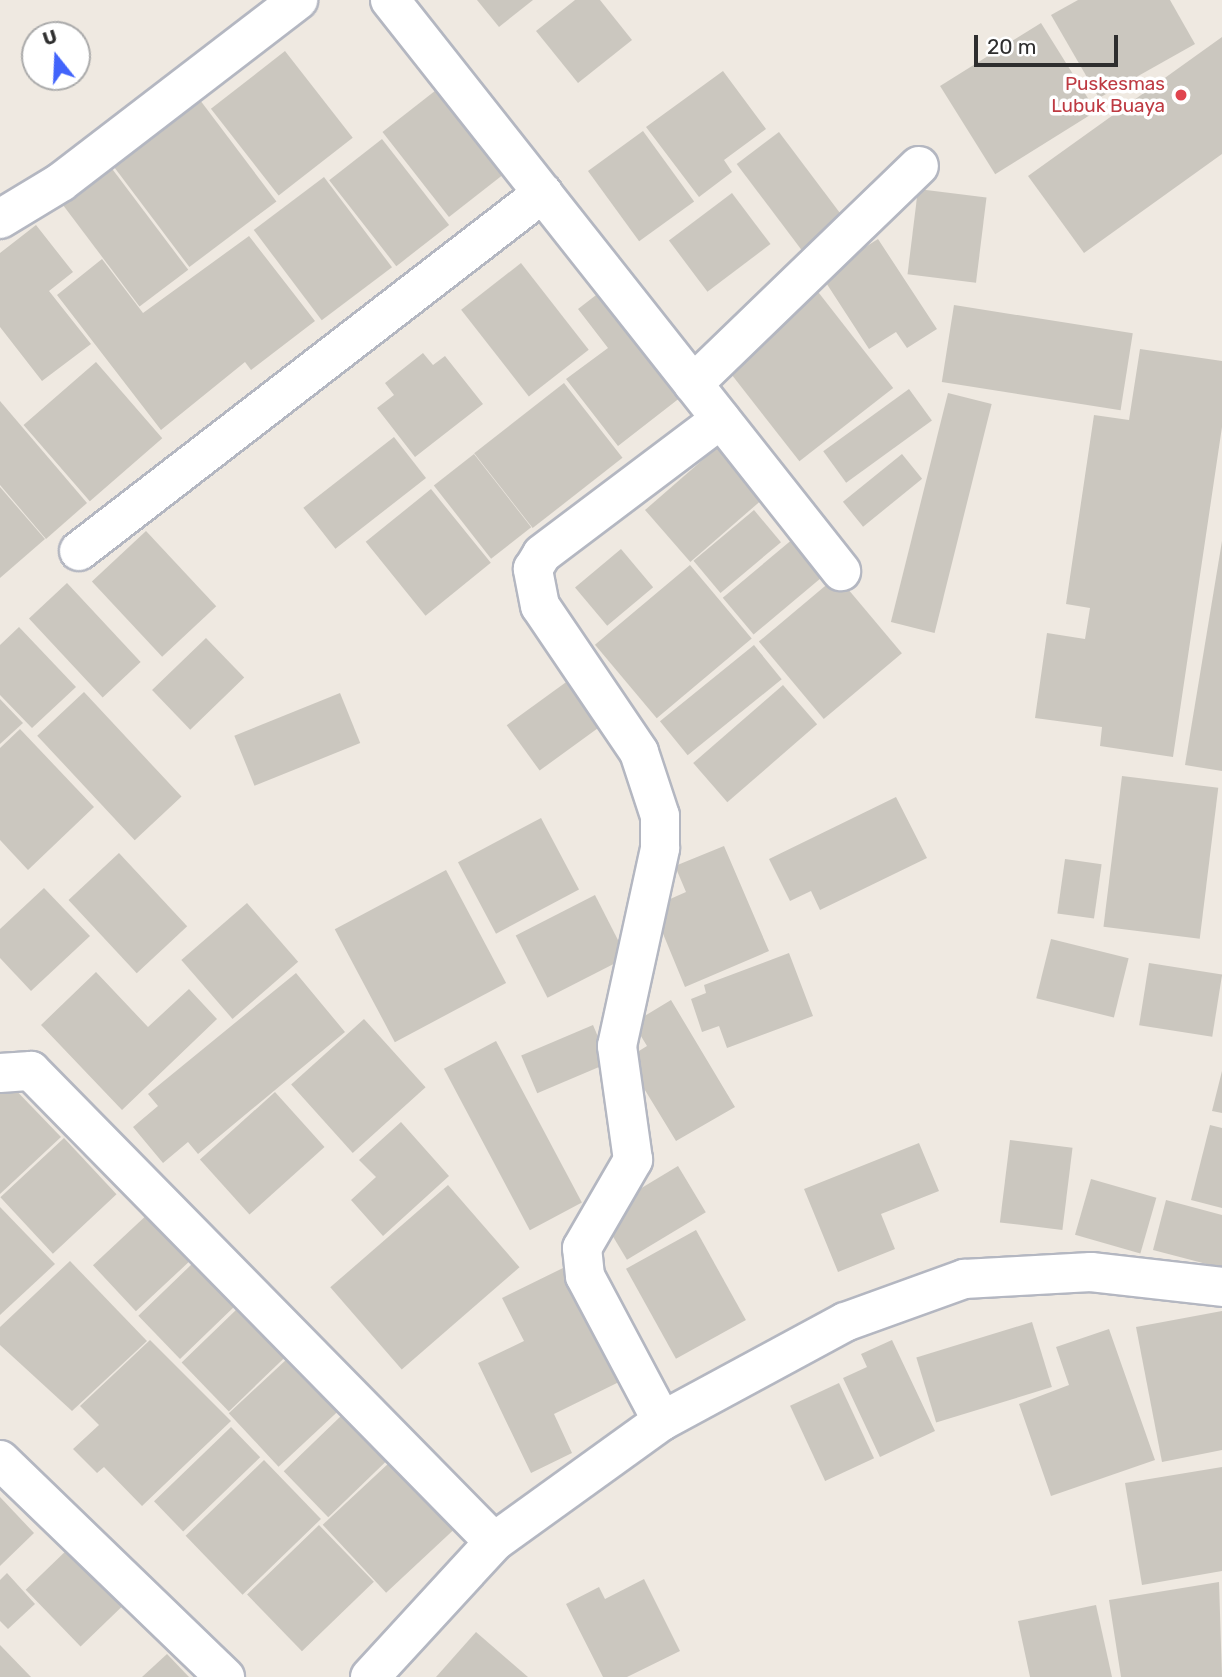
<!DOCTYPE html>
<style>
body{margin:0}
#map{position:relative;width:1222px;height:1677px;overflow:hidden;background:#efe9e1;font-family:Rubik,sans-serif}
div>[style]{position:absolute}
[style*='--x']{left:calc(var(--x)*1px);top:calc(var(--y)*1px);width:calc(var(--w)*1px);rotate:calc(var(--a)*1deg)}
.building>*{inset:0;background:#cbc7bf;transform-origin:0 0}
.roads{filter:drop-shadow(2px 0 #b4b7c1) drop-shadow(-2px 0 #b4b7c1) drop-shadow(0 2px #b4b7c1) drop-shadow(0 -2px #b4b7c1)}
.minor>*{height:38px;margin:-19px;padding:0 19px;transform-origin:19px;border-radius:19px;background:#fff}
.dots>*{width:19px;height:19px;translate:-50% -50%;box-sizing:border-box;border:4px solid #fff;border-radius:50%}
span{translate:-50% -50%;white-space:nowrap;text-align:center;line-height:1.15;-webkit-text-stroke:7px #fff;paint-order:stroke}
.health-label{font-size:19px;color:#be3a42}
.right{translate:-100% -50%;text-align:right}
.north{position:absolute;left:21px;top:21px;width:70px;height:70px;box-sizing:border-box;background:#fff;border:2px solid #ababab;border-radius:50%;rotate:342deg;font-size:19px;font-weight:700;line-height:28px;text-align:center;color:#2e2e2e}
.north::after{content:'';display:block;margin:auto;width:24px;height:32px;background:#4264fb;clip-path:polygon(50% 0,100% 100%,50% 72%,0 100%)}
.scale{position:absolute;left:974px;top:35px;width:144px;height:32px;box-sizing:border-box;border:4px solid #2e2e2e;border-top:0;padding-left:9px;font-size:21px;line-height:24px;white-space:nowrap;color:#2e2e2e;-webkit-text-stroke:5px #fff;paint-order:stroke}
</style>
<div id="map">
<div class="building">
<i style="clip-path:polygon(477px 0,533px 0,499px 27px)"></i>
<i style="clip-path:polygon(575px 0,600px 0,632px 40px,578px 83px,536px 31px)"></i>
<i style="clip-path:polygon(1078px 0,1170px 0,1195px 44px,1099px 98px,1051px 15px)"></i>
<i style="left:1041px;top:23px;width:104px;height:119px;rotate:58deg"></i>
<i style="clip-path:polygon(1222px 37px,1222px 154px,1084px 253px,1028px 176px)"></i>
<i style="left:285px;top:51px;width:110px;height:94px;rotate:52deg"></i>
<i style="clip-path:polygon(723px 71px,766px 129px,724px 160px,732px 172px,699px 197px,646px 127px)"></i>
<i style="left:440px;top:87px;width:108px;height:73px;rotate:52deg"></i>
<i style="left:200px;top:100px;width:127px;height:109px;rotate:53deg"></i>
<i style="left:643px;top:131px;width:87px;height:68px;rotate:54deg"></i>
<i style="left:779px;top:132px;width:111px;height:53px;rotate:53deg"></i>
<i style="left:382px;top:139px;width:109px;height:67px;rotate:52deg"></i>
<i style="left:110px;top:166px;width:130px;height:61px;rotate:53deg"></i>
<i style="left:324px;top:177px;width:113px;height:88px;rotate:53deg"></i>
<i style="left:918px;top:189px;width:69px;height:86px;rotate:7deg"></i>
<i style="left:732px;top:193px;width:64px;height:79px;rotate:53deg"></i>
<i style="clip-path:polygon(36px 225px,73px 272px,49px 291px,91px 344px,42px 381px,0 327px,0 253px)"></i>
<i style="clip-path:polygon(249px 236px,315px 321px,251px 370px,245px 362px,161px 430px,57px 295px,102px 259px,143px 313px)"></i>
<i style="clip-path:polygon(878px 239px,937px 329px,907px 348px,896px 332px,869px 349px,821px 275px)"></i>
<i style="left:521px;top:263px;width:110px;height:76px;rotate:52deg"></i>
<i style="left:815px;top:288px;width:127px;height:119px;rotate:52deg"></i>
<i style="clip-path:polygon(600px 292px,681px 397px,618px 446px,566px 379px,608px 348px,578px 309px)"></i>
<i style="left:954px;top:305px;width:181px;height:78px;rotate:9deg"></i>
<i style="clip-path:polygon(1140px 349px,1222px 361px,1222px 427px,1173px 757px,1100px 746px,1102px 727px,1035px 718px,1047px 633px,1085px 639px,1090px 608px,1066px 604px,1094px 415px,1129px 420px)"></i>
<i style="clip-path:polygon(423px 353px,433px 365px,445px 356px,483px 404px,415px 457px,377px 408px,394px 395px,385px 383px)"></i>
<i style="left:96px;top:362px;width:101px;height:96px;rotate:49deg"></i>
<i style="left:564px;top:383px;width:95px;height:114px;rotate:52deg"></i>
<i style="left:909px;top:389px;width:39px;height:106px;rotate:54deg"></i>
<i style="left:948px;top:393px;width:45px;height:236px;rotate:14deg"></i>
<i style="clip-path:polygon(0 401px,87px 503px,46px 539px,0 485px)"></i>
<i style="left:394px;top:437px;width:52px;height:115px;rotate:52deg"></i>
<i style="left:722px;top:443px;width:69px;height:102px;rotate:49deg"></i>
<i style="left:474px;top:454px;width:93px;height:51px;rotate:52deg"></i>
<i style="left:902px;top:454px;width:32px;height:76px;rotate:51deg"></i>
<i style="clip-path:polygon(0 487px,45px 539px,0 578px)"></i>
<i style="left:431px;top:489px;width:95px;height:84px;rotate:51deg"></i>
<i style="left:754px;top:510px;width:42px;height:79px;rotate:50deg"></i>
<i style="left:146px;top:531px;width:103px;height:74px;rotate:47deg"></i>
<i style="left:794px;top:538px;width:48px;height:93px;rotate:50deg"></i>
<i style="clip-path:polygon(1222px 541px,1222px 771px,1185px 765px)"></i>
<i style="left:621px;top:549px;width:50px;height:60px;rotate:50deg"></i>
<i style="left:690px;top:565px;width:96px;height:124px;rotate:50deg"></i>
<i style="left:837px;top:576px;width:101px;height:102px;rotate:50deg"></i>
<i style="left:67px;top:583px;width:108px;height:52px;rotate:47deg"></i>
<i style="clip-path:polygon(19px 627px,76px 687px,32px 728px,0 695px,0 645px)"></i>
<i style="left:206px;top:638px;width:55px;height:75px;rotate:46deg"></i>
<i style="left:754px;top:645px;width:44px;height:121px;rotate:51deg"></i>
<i style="left:569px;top:680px;width:56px;height:77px;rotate:54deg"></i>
<i style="left:783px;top:685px;width:52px;height:119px;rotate:49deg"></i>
<i style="left:84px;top:692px;width:143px;height:64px;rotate:47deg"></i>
<i style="left:340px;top:693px;width:54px;height:114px;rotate:68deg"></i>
<i style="clip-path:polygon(0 699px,23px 723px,0 744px)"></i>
<i style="clip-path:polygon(20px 729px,94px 807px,28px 870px,0 840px,0 748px)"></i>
<i style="left:1122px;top:776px;width:97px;height:152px;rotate:7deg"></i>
<i style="clip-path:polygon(896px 797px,927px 858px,820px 910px,811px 891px,790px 901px,769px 859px)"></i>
<i style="left:541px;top:818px;width:81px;height:94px;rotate:62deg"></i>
<i style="clip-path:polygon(724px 846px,769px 951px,685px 987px,652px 907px,686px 892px,675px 866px)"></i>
<i style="left:119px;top:853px;width:100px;height:69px;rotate:47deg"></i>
<i style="left:1065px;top:859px;width:37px;height:55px;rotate:8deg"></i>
<i style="left:446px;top:870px;width:128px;height:126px;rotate:62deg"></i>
<i style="clip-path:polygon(44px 888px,90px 936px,31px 991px,0 958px,0 929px)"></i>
<i style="left:595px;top:895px;width:70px;height:89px;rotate:63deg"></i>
<i style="left:247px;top:903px;width:78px;height:87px;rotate:49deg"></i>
<i style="left:1051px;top:939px;width:80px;height:61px;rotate:14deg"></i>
<i style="clip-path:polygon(789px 953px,813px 1016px,727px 1048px,719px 1026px,702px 1032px,691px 999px,706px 993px,704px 985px)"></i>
<i style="left:1149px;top:963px;width:74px;height:63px;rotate:9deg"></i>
<i style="clip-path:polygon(96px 972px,148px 1027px,189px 989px,217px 1019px,122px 1110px,41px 1025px)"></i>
<i style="clip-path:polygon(296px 973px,345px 1032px,198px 1154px,188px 1142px,163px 1163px,133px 1127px,158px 1106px,148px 1094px)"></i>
<i style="clip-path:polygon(671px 1000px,735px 1107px,676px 1141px,626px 1059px,647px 1046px,633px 1023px)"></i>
<i style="left:364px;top:1019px;width:92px;height:98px;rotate:48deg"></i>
<i style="left:593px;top:1025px;width:41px;height:78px;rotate:67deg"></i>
<i style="left:496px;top:1041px;width:183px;height:59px;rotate:62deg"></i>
<i style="clip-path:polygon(1222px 1071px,1222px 1113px,1212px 1111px)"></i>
<i style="clip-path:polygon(7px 1081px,61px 1137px,0 1194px,0 1088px)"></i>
<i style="left:275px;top:1092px;width:74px;height:101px;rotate:48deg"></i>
<i style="clip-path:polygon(401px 1122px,449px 1176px,383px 1236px,351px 1200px,376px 1177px,359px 1160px)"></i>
<i style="clip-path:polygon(1210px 1125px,1222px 1128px,1222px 1208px,1191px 1200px)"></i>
<i style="left:64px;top:1138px;width:77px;height:87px;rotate:47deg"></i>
<i style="left:1010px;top:1140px;width:63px;height:83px;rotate:7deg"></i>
<i style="clip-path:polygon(919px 1143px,939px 1191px,881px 1214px,895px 1249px,838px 1272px,804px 1189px)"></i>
<i style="left:678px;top:1166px;width:54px;height:92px;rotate:59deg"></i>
<i style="left:1091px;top:1179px;width:68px;height:58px;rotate:16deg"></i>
<i style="left:448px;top:1185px;width:109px;height:156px;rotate:49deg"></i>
<i style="clip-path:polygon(1166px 1200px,1222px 1215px,1222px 1268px,1153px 1250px)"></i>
<i style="clip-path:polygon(0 1207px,55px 1264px,0 1315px)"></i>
<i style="left:150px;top:1212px;width:63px;height:78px;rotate:47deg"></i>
<i style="left:696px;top:1230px;width:103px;height:80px;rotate:61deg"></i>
<i style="clip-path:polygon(70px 1261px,147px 1341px,72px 1411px,0 1345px,0 1327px)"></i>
<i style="left:193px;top:1263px;width:60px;height:76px;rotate:46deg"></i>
<i style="clip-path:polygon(563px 1268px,619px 1382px,554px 1414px,572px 1453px,531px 1473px,478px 1363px,524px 1341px,502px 1298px)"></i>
<i style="left:237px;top:1309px;width:68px;height:77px;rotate:46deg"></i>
<i style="clip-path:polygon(1222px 1311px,1222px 1450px,1162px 1462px,1136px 1327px)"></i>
<i style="left:1032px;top:1322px;width:68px;height:121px;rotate:73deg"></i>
<i style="clip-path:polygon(1109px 1329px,1155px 1460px,1051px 1496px,1019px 1404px,1069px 1385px,1056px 1347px)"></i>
<i style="clip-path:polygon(150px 1340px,231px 1421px,142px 1506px,104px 1467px,97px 1473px,73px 1449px,99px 1425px,80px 1406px)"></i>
<i style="clip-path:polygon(892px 1340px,935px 1431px,880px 1457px,843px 1378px,867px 1367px,861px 1354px)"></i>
<i style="left:288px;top:1358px;width:73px;height:81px;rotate:47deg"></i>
<i style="left:839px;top:1383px;width:83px;height:54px;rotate:65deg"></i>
<i style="left:342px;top:1415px;width:64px;height:81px;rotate:46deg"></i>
<i style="left:231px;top:1427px;width:42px;height:107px;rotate:46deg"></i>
<i style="left:264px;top:1460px;width:82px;height:109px;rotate:46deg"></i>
<i style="left:390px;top:1462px;width:93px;height:92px;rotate:47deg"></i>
<i style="clip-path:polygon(1222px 1467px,1222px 1571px,1142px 1585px,1125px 1483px)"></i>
<i style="clip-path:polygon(0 1497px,34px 1533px,0 1566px)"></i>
<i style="left:319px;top:1525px;width:79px;height:100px;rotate:46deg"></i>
<i style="left:71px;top:1546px;width:79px;height:63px;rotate:46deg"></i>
<i style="clip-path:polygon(7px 1573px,35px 1604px,8px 1629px,0 1621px,0 1580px)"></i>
<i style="clip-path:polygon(644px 1579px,680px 1651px,627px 1677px,603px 1677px,566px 1604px,599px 1587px,605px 1599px)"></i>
<i style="clip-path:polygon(1219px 1582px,1222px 1677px,1121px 1677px,1109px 1600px)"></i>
<i style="clip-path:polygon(1096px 1605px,1112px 1677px,1030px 1677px,1018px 1621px)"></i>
<i style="clip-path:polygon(476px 1632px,528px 1677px,436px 1677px)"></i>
<i style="clip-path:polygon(0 1645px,31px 1677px,0 1677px)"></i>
<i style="clip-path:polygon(167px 1654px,189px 1677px,142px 1677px)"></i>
</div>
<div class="roads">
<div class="minor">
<i style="--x:390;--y:0;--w:728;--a:51.7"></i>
<i style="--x:0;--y:219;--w:71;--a:-31.2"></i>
<i style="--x:61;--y:182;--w:299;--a:-37.5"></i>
<i style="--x:693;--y:384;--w:314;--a:-44"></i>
<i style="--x:79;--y:551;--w:586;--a:-37.65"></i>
<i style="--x:0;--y:1073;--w:31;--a:-4"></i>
<i style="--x:31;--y:1071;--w:660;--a:45.49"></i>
<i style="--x:662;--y:1421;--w:164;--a:-118"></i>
<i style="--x:585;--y:1276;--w:28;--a:-96"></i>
<i style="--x:582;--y:1248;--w:102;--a:-59.9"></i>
<i style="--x:633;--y:1160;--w:115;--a:-98"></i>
<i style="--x:617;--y:1046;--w:203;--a:-77.7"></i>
<i style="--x:660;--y:848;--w:32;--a:-90"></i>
<i style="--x:660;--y:816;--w:67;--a:-108.2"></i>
<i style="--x:639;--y:752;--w:176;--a:-124.1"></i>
<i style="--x:540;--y:606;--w:38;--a:-101"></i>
<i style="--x:533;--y:569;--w:17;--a:-59"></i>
<i style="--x:542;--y:554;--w:224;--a:-37"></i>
<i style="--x:0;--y:1460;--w:313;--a:44"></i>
<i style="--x:370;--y:1677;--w:183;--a:-47.4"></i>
<i style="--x:494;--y:1542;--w:207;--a:-35.8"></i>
<i style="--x:662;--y:1421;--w:208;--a:-28.4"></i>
<i style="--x:845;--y:1322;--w:127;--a:-19.9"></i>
<i style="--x:964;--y:1279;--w:127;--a:-3.2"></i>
<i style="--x:1091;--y:1272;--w:132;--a:6.5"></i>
</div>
</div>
<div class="dots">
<i style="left:1181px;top:95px;background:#e0444e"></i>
</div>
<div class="health-label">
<span class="right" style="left:1165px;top:95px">Puskesmas<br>Lubuk Buaya</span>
</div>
<div class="north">U</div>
<div class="scale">20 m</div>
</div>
